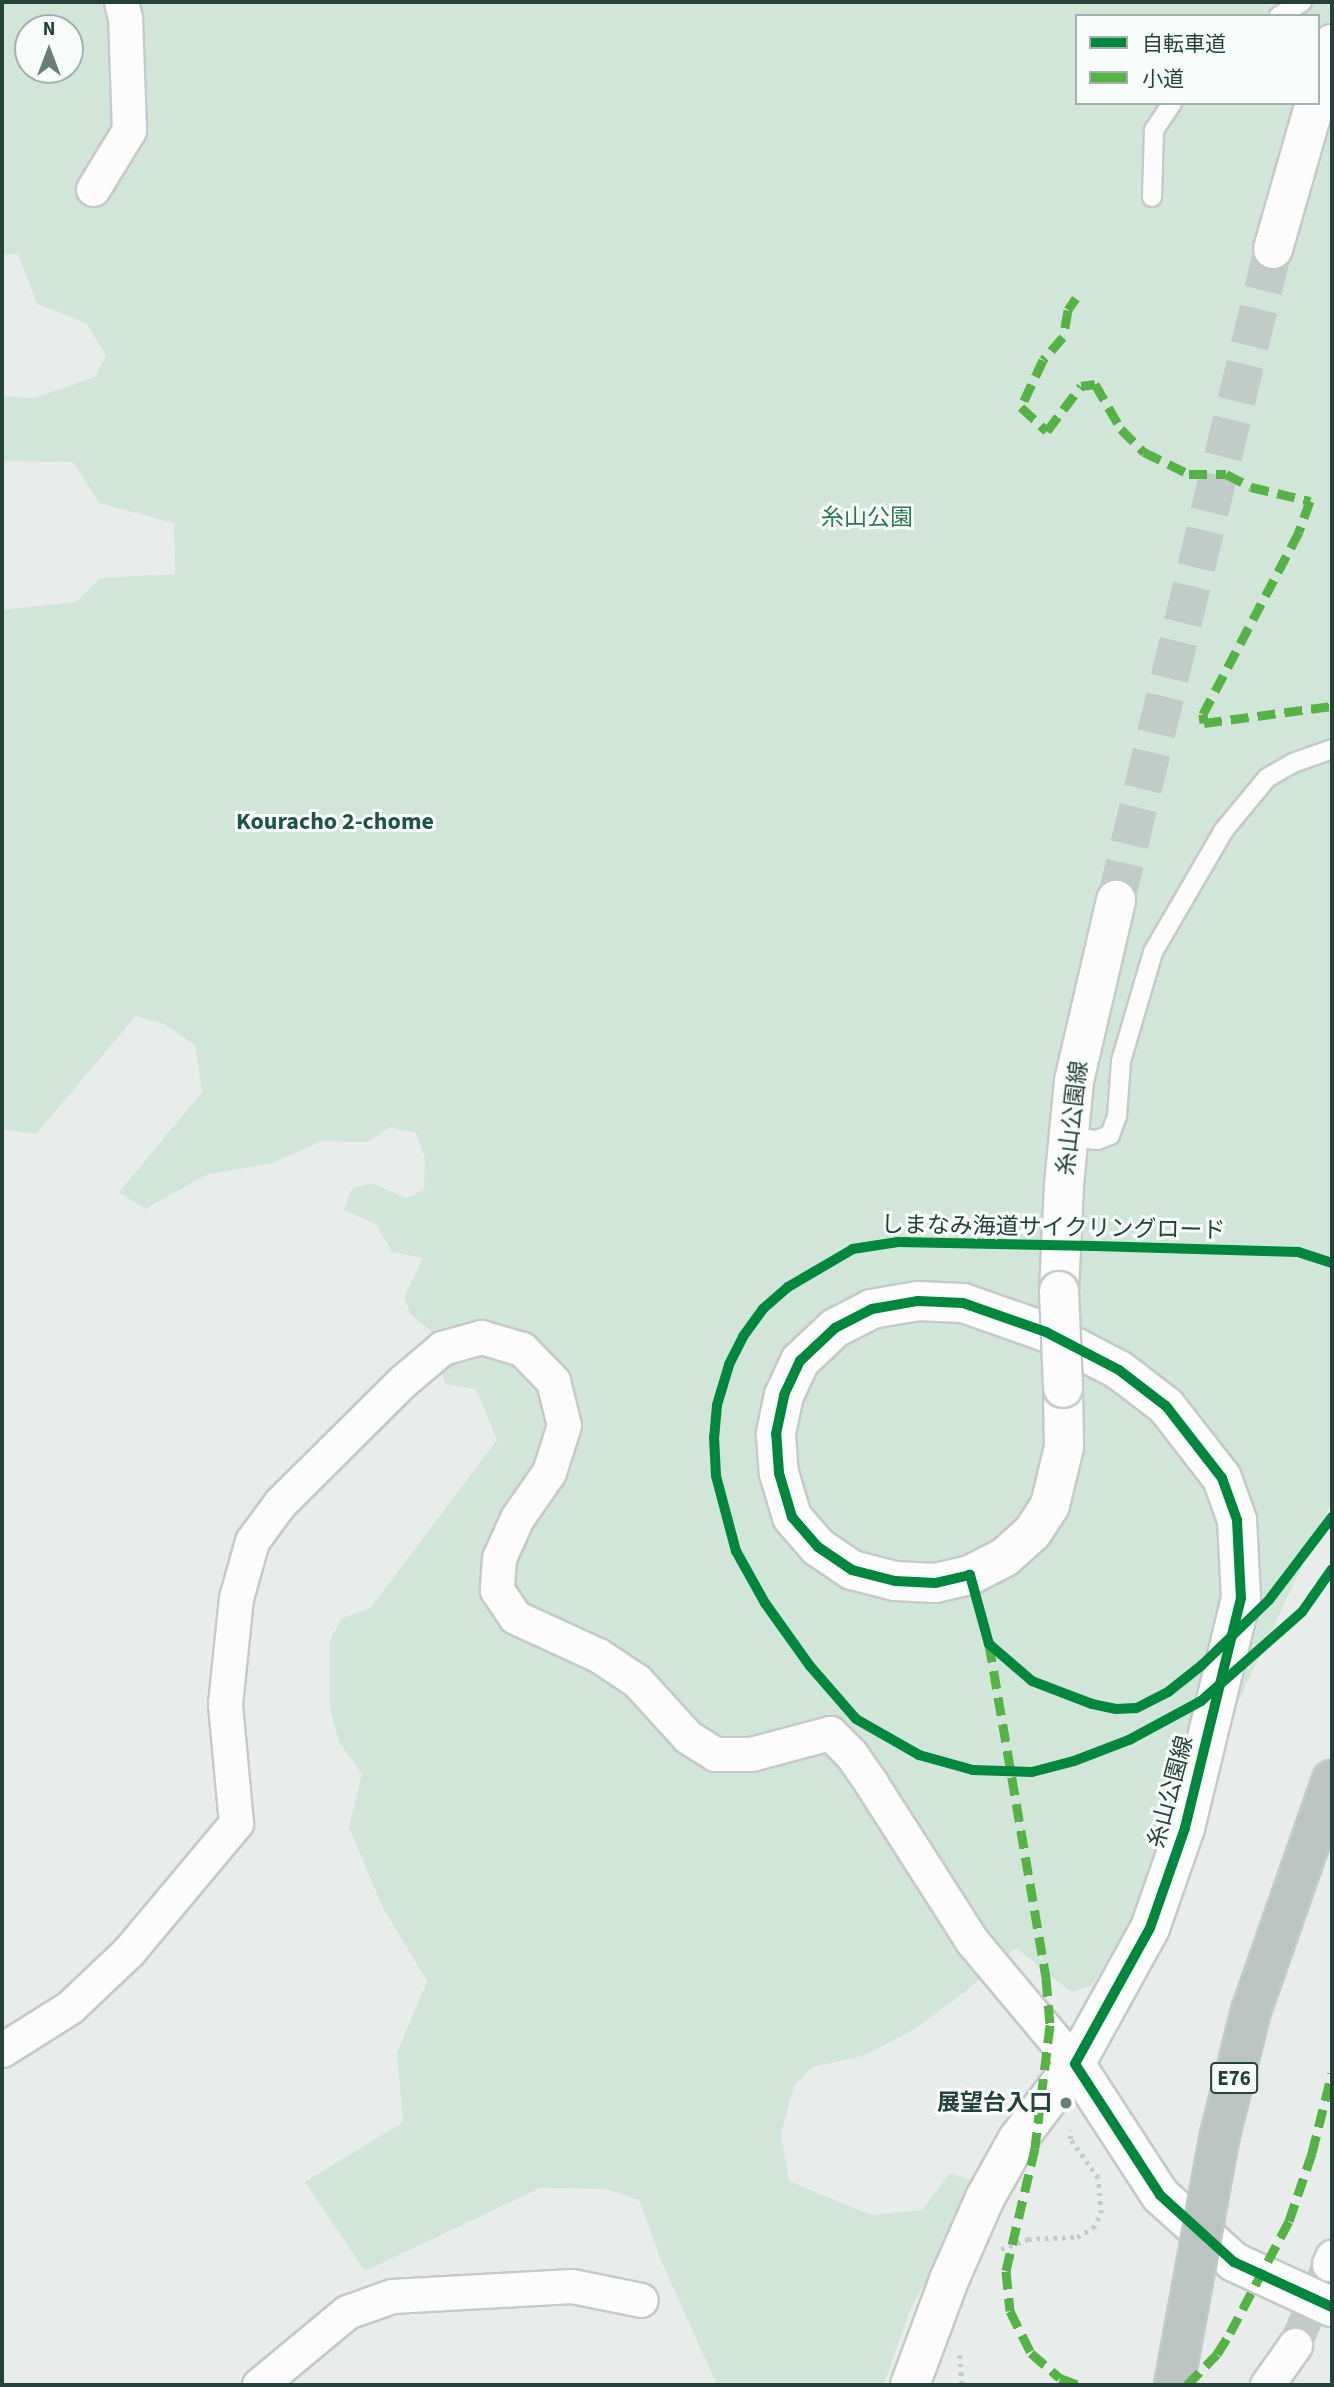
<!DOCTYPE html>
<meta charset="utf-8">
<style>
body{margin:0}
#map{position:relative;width:1334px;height:2387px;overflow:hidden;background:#e8edeb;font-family:"Source Sans 3","Noto Sans JP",sans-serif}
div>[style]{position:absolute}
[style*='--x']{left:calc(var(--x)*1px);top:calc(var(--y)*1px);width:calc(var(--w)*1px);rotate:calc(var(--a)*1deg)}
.green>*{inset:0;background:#d1e6d8}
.street-tunnel>*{height:33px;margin-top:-16.5px;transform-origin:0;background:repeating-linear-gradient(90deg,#c1cbc8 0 33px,transparent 0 50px)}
.secondary-tunnel>*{height:38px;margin-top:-19px;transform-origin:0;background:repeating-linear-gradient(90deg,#c1cbc8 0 38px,transparent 0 57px)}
.path>*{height:4.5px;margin-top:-2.25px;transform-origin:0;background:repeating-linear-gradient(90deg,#c3ccca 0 3.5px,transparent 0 8.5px)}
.roads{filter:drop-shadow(2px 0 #c5cac8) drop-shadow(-2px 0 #c5cac8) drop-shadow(0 2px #c5cac8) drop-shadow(0 -2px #c5cac8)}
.lane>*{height:18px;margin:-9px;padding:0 9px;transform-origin:9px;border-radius:9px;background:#fcfcfc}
.street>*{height:33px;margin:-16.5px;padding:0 16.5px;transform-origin:16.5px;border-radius:16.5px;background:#fcfcfc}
.secondary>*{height:38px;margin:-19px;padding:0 19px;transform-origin:19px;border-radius:19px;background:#fcfcfc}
.path-bridge>*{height:4.5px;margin-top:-2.25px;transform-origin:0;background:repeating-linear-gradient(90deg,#c3ccca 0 3.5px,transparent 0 8.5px)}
.bridges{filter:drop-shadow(2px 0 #c3cbc8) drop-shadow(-2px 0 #c3cbc8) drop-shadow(0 2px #c3cbc8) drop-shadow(0 -2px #c3cbc8)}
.secondary-bridge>*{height:38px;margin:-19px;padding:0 19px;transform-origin:19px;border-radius:19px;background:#fcfcfc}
.highway-bridge>*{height:38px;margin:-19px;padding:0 19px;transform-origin:19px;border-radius:19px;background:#bcc4c2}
.quiet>*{height:9px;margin-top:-4.5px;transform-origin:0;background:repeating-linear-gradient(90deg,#55b346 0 18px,transparent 0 27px)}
.cycleway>*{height:10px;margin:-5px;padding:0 5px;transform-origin:5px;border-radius:5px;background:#00873e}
.dots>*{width:19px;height:19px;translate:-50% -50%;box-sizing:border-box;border:4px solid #f7fbf9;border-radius:50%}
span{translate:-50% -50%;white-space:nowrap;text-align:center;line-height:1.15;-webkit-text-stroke:6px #f7fbf9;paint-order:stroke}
.shield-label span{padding:2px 5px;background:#f7fbf9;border:2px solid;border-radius:5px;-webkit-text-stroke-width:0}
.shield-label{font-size:21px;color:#24423a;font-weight:700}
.park-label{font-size:23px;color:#2d7a4b}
.street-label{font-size:23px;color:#24423a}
.poi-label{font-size:23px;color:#24423a;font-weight:700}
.right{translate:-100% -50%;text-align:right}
.neighbourhood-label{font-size:24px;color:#1f5548;font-weight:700}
.frame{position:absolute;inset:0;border:4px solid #24423a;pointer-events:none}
.legend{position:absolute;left:1075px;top:14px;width:245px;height:91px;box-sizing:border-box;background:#f7fbf9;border:2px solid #a3b1ad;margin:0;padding:9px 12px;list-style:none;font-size:21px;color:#24423a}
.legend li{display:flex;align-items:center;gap:14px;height:35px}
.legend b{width:35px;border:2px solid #a3b1ad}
.north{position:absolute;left:14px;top:14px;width:70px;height:70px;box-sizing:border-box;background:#f7fbf9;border:2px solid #a3b1ad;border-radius:50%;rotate:0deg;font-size:19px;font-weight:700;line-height:28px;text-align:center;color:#24423a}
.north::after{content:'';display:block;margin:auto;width:24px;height:32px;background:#697e78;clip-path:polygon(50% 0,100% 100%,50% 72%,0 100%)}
</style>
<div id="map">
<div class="green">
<i style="clip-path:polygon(evenodd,2px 2px,1332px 2px,1332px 1502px,1137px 1918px,1091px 1986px,1071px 1992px,1016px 1948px,966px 1991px,916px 2028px,866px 2055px,813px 2067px,794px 2086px,781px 2134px,789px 2181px,871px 2215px,922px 2210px,950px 2173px,981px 2184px,910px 2310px,884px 2385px,717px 2385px,661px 2260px,639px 2200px,605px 2189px,540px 2188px,365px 2271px,305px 2182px,403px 2122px,397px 2053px,427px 1981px,382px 1906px,349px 1827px,362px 1774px,339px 1742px,330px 1708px,330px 1641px,341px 1619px,371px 1607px,497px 1440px,476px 1389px,445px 1384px,432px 1332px,411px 1315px,404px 1297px,423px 1258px,392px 1252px,376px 1224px,344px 1210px,352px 1188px,372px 1183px,406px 1198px,424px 1190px,425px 1159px,416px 1133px,390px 1127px,367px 1142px,322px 1141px,272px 1163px,206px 1175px,145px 1209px,119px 1192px,202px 1092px,195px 1045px,164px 1024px,136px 1016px,36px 1134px,2px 1129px,2px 610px,76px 602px,100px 578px,175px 574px,174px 523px,99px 503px,73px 462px,2px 461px,2px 396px,34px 398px,95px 377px,106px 355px,86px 323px,37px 304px,18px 254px,2px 255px,2px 2px,1077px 16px,1318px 16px,1318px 103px,1077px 103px,1077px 16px,2px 2px,28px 28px,70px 28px,70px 70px,28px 70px,28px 28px)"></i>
</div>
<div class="street-tunnel">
<i style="--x:1295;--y:2345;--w:88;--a:-67.2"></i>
</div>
<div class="secondary-tunnel">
<i style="--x:1116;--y:900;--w:670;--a:-76.44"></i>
</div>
<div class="path">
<i style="--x:989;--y:1644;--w:57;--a:40.7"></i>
<i style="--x:1032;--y:1681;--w:64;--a:21"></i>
<i style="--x:1092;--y:1704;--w:25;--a:12"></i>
<i style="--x:1116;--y:1709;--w:20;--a:-3"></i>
<i style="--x:875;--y:1730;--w:51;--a:29.6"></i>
<i style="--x:919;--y:1755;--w:56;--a:15.5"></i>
<i style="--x:973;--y:1770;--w:59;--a:1.9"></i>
<i style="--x:1032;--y:1772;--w:43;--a:-14.7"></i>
<i style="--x:1074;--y:1761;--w:59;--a:-20.9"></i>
<i style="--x:1129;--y:1740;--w:52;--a:-28.5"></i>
<i style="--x:1001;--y:2249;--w:29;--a:-20"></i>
<i style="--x:1028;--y:2239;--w:49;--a:-2.3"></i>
<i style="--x:1077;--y:2237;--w:18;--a:-29"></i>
<i style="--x:1093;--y:2228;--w:17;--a:-62"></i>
<i style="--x:1101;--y:2213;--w:35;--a:-95"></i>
<i style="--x:1098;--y:2178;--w:48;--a:-125.7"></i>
<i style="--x:1070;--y:2139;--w:9;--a:-84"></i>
<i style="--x:960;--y:2355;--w:30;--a:86"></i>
</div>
<div class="roads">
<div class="lane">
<i style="--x:1279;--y:16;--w:27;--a:-31"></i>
<i style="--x:1152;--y:197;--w:67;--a:-88.3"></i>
<i style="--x:1154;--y:130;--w:32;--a:-56"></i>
<i style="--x:1069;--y:1137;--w:28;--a:6"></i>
<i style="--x:1097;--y:1140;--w:14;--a:-21"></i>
<i style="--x:1110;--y:1135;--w:20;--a:-70"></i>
<i style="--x:1117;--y:1116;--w:55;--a:-85.8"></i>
<i style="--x:1121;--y:1061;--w:114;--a:-73.6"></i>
<i style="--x:1153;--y:952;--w:141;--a:-59.8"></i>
<i style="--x:1224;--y:830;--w:67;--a:-50.4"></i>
<i style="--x:1267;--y:778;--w:30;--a:-30"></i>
<i style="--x:1293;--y:763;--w:41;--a:-19.7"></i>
</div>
<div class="street">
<i style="--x:93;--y:189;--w:69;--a:-58.6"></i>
<i style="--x:129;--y:130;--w:112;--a:-92"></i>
<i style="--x:125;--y:18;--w:16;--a:-104"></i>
<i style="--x:2;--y:2050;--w:80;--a:-32.3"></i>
<i style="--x:70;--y:2007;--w:81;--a:-43.5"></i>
<i style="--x:129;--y:1951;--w:167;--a:-50.1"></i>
<i style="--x:236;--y:1823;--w:120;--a:-95.3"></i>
<i style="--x:225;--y:1704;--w:107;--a:-84.1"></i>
<i style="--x:236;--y:1598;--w:59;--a:-74.3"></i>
<i style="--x:252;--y:1541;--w:47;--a:-53.6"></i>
<i style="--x:280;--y:1503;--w:173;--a:-44.8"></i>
<i style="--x:403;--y:1381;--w:51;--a:-40.2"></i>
<i style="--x:442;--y:1348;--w:41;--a:-15.8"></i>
<i style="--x:481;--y:1337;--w:43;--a:16.3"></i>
<i style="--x:522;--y:1349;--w:45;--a:45.9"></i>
<i style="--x:553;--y:1381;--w:45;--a:76"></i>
<i style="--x:564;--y:1425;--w:49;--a:107.7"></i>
<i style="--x:549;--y:1472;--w:56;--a:124.8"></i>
<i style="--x:517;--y:1518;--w:44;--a:114.2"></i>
<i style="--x:499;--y:1558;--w:32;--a:94"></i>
<i style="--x:497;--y:1590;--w:32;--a:56"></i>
<i style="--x:515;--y:1617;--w:91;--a:24.6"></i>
<i style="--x:598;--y:1655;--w:47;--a:33.7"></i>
<i style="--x:637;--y:1681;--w:76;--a:47.7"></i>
<i style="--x:688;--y:1737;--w:32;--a:32"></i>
<i style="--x:715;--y:1754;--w:36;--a:0"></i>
<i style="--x:751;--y:1754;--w:82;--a:-14.9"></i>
<i style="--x:830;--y:1733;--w:30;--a:45"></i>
<i style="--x:851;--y:1754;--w:35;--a:55"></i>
<i style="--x:871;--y:1783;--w:188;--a:57.4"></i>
<i style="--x:972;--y:1941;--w:160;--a:50.1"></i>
<i style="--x:1329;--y:2264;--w:8;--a:-67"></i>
<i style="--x:259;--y:2385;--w:114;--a:-39.7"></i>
<i style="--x:347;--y:2312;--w:48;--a:-19.6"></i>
<i style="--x:392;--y:2296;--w:180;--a:-3.2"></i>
<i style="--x:572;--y:2286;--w:70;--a:11.5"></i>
<i style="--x:1267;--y:2385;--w:49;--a:-55"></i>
</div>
<div class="secondary">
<i style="--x:1318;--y:92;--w:50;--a:-73.7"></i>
<i style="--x:1273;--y:249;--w:152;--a:-74"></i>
<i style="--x:1059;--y:1291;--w:106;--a:-87.3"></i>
<i style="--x:1064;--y:1185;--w:104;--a:-84.5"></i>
<i style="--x:1074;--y:1081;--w:186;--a:-76.9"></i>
<i style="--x:1075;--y:2064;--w:156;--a:57"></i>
<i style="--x:1160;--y:2195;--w:100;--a:42.2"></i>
<i style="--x:1234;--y:2262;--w:108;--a:24.7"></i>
<i style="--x:910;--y:2385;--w:112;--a:-69.6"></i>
<i style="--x:949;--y:2280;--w:90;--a:-66.3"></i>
<i style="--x:985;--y:2198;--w:68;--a:-60.8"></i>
<i style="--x:1018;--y:2139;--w:94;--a:-52.8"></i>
<i style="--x:1075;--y:2064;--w:155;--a:-61.1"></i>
<i style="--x:1150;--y:1928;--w:106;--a:-70.7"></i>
<i style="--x:1185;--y:1828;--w:237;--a:-76.3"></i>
<i style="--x:1241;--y:1598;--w:78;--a:-92.9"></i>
<i style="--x:1237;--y:1520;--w:45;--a:-109.7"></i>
<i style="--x:1222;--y:1478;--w:91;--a:-127.9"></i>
<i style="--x:1166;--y:1406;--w:59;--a:-142.5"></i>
<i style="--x:1119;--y:1370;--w:82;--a:-152.5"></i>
<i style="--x:1046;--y:1332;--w:88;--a:-160.7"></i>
<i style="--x:963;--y:1303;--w:45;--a:-177.5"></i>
<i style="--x:918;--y:1301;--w:47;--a:170.1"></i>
<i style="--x:872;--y:1309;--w:42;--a:152.8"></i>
<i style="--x:835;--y:1328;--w:48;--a:136.7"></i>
<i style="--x:800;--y:1361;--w:38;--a:115"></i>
<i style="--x:784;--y:1395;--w:40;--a:102"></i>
<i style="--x:776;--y:1434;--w:39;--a:86"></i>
<i style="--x:779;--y:1473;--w:46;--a:73.5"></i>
<i style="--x:792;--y:1517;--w:40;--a:49"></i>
<i style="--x:818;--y:1547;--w:41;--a:34.1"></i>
<i style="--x:852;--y:1570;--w:44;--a:14.3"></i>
<i style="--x:895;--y:1581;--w:40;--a:2.9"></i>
<i style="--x:935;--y:1583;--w:36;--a:-13"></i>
<i style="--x:970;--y:1575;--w:39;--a:-27"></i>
<i style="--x:1005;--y:1557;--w:36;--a:-42"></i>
<i style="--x:1032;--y:1533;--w:33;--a:-57"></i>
<i style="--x:1050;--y:1505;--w:60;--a:-76.4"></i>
<i style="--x:1064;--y:1447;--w:59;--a:-91"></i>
</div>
</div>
<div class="path-bridge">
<i style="--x:1201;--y:1701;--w:135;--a:-41.4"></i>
<i style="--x:1302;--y:1612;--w:52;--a:-55.1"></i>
<i style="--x:1136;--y:1708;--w:36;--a:-27"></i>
<i style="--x:1168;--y:1692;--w:43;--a:-38.5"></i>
<i style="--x:1202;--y:1665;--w:93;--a:-44.1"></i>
<i style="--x:1269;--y:1600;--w:104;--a:-52.8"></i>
<i style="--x:856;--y:1719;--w:70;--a:-131"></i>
<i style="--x:810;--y:1666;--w:77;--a:-125.5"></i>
<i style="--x:765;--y:1603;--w:60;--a:-119.1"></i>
<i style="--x:736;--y:1551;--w:78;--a:-104.9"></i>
<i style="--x:716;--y:1476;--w:71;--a:-89.2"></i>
<i style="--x:717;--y:1405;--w:42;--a:-73.3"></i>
<i style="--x:729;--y:1365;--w:31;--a:-63"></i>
<i style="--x:743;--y:1337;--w:34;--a:-54"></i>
<i style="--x:763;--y:1309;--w:33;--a:-41"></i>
<i style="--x:788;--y:1287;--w:40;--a:-32.9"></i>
<i style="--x:822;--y:1265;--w:35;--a:-27"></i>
<i style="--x:853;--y:1249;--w:46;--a:-8.8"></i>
<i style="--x:898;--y:1242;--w:400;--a:1.4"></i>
<i style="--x:1298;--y:1252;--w:36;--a:18"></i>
</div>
<div class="bridges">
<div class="secondary-bridge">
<i style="--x:1059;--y:1291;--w:97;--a:87.6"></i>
</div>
<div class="highway-bridge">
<i style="--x:1174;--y:2385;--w:254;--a:-79.6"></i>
<i style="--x:1220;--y:2135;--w:128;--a:-76"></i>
<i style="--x:1251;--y:2011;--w:245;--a:-70.7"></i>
</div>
</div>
<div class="quiet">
<i style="--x:1076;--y:298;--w:14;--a:124"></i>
<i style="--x:1068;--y:310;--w:27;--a:100"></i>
<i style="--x:1063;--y:337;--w:30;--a:131"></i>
<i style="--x:1043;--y:360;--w:52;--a:115.1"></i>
<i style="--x:1021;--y:407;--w:35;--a:43"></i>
<i style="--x:1047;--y:431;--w:56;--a:-52.9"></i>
<i style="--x:1081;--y:386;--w:14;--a:-8"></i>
<i style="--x:1095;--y:384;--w:52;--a:60"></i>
<i style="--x:1121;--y:429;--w:33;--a:45"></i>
<i style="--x:1144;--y:452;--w:50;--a:26.1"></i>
<i style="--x:1189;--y:474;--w:37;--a:0"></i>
<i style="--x:1226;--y:474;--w:28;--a:27"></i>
<i style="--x:1251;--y:487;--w:61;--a:13.3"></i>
<i style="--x:1310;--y:501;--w:33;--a:110"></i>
<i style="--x:1299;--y:532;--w:206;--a:117.8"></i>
<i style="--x:1203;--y:714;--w:9;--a:84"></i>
<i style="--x:1204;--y:723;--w:129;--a:-7.6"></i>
<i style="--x:989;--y:1644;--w:339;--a:80.3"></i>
<i style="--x:1046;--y:1978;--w:47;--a:85.1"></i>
<i style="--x:1050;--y:2025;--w:124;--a:97"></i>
<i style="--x:1035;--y:2148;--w:126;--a:103.3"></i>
<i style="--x:1006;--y:2271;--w:40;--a:84.3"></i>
<i style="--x:1010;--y:2311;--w:47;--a:63.4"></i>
<i style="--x:1031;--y:2353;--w:38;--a:41"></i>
<i style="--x:1060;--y:2378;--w:19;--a:21"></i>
<i style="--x:1187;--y:2385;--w:43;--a:-45.9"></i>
<i style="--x:1217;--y:2354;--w:25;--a:-58"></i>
<i style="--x:1230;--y:2333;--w:127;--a:-62.2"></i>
<i style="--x:1289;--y:2221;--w:72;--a:-71.3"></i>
<i style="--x:1312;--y:2153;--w:82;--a:-76"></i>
</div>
<div class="cycleway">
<i style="--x:1332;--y:1263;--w:36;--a:-162"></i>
<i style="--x:1298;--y:1252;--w:204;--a:-178.3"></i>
<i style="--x:1094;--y:1246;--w:196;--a:-178.8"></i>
<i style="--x:898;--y:1242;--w:46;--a:171.2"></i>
<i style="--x:853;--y:1249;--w:75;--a:149.7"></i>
<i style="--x:788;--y:1287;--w:33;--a:139"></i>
<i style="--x:763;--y:1309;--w:34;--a:126"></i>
<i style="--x:743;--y:1337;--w:31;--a:117"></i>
<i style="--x:729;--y:1365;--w:42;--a:106.7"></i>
<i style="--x:717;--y:1405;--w:32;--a:95"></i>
<i style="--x:714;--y:1437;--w:39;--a:87"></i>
<i style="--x:716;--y:1476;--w:78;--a:75.1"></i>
<i style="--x:736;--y:1551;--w:60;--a:60.9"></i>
<i style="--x:765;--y:1603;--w:77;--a:54.5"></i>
<i style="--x:810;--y:1666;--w:70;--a:49"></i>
<i style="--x:856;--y:1719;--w:73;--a:29.7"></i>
<i style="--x:919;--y:1755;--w:56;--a:15.5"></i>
<i style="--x:973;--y:1770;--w:59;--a:1.9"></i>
<i style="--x:1032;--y:1772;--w:43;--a:-14.7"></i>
<i style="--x:1074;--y:1761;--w:59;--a:-20.9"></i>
<i style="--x:1129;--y:1740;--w:82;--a:-28.4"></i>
<i style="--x:1201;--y:1701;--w:135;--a:-41.4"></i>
<i style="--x:1302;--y:1612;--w:52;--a:-55.1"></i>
<i style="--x:1332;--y:1517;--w:104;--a:127.2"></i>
<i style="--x:1269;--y:1600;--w:93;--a:135.9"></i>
<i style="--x:1202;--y:1665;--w:43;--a:141.5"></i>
<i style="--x:1168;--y:1692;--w:36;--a:153"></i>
<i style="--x:1136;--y:1708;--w:20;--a:177"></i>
<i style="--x:1116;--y:1709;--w:25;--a:-168"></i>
<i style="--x:1092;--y:1704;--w:64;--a:-159"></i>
<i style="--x:1032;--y:1681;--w:57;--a:-139.3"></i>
<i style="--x:989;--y:1644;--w:72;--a:-105.4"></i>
<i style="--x:970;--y:1575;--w:36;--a:167"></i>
<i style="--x:935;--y:1583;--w:40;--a:-177.1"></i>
<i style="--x:895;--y:1581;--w:44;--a:-165.7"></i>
<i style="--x:852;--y:1570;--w:41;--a:-145.9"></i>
<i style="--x:818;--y:1547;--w:40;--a:-131"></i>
<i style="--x:792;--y:1517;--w:46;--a:-106.5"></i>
<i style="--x:779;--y:1473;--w:39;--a:-94"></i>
<i style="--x:776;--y:1434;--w:40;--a:-78"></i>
<i style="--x:784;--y:1395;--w:38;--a:-65"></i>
<i style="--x:800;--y:1361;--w:48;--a:-43.3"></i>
<i style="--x:835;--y:1328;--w:42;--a:-27.2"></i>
<i style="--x:872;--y:1309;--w:47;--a:-9.9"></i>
<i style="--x:918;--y:1301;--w:45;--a:2.5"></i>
<i style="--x:963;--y:1303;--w:88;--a:19.3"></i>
<i style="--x:1046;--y:1332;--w:82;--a:27.5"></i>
<i style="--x:1119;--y:1370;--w:59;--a:37.5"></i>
<i style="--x:1166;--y:1406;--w:91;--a:52.1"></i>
<i style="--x:1222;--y:1478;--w:45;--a:70.3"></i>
<i style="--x:1237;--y:1520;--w:78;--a:87.1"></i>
<i style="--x:1241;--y:1598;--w:237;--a:103.7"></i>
<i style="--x:1185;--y:1828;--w:106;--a:109.3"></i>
<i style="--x:1150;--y:1928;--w:155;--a:118.9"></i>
<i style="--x:1075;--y:2064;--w:156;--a:57"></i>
<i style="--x:1160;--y:2195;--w:100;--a:42.2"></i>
<i style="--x:1234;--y:2262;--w:108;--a:24.7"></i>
</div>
<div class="dots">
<i style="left:1066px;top:2103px;background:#697e78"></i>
</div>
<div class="shield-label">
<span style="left:1234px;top:2078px">E76</span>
</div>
<div class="park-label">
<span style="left:867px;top:518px">糸山公園</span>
</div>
<div class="street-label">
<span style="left:1073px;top:1118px;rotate:-83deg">糸山公園線</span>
<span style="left:1053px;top:1228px;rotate:1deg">しまなみ海道サイクリングロード</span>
<span style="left:1171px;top:1792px;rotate:-75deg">糸山公園線</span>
</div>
<div class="poi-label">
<span class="right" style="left:1052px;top:2103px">展望台入口</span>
</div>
<div class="neighbourhood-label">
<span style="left:335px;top:822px">Kouracho 2-chome</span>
</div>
<div class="frame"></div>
<ul class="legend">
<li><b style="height:9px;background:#00873e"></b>自転車道</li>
<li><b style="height:9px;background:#55b346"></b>小道</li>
</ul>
<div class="north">N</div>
</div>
